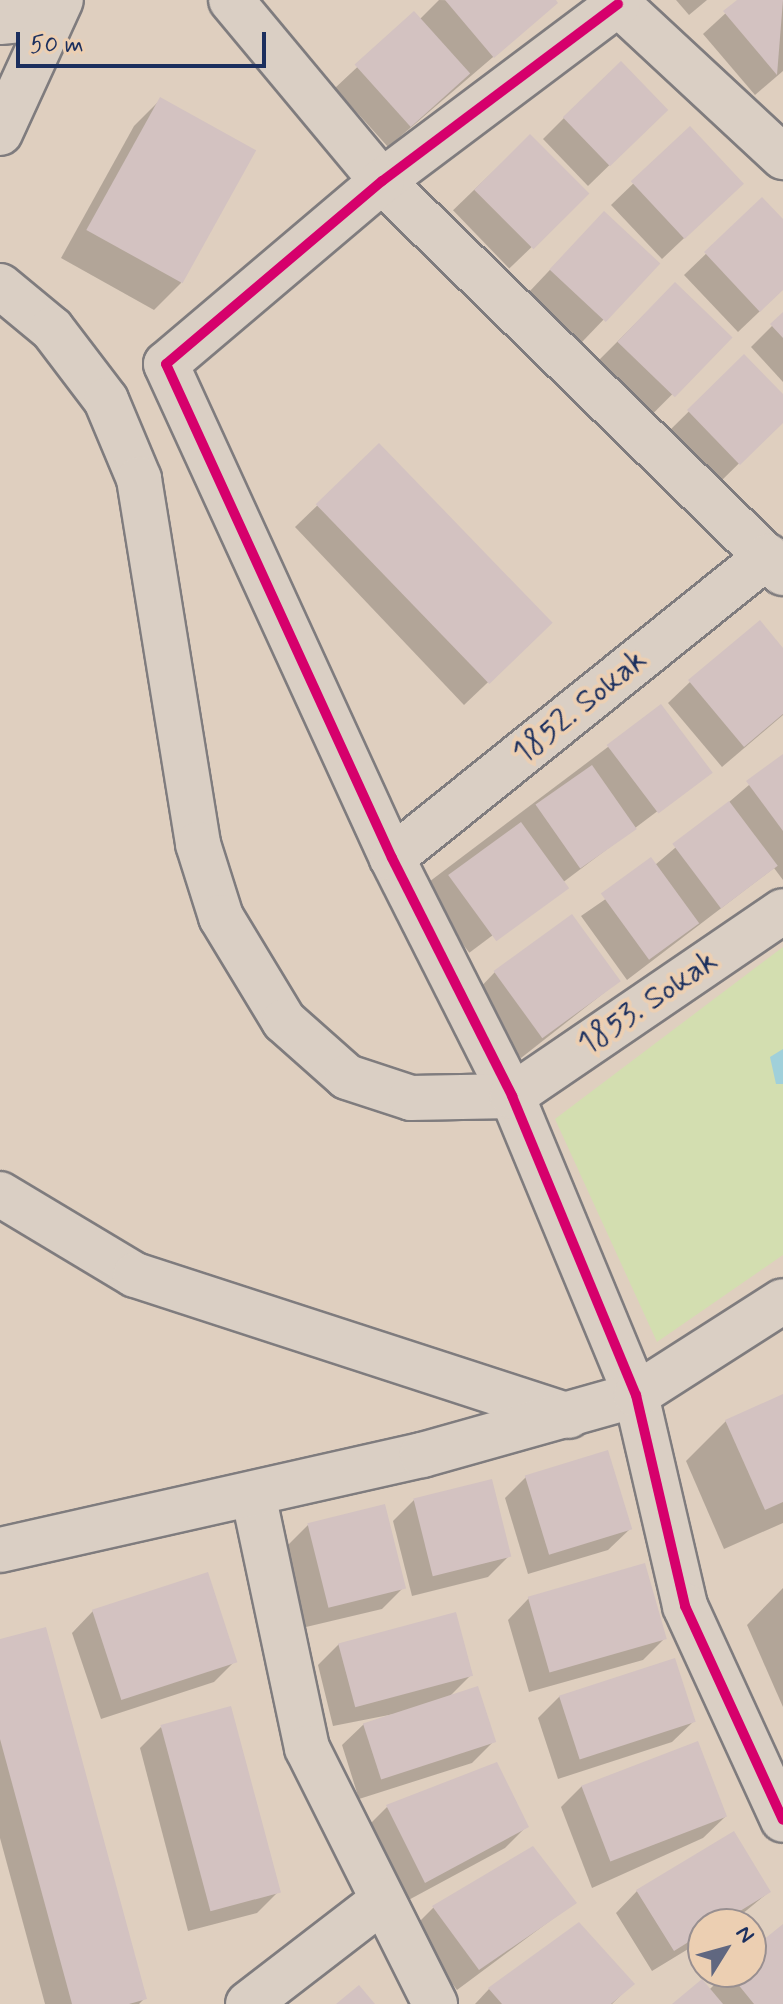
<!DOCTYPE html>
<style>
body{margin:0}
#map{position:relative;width:783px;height:2004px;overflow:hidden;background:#dfcfbf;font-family:Mynerve,sans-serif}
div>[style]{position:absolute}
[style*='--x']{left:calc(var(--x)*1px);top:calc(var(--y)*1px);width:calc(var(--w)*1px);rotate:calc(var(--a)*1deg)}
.green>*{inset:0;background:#d3deb0}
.water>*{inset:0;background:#a0d0da}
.shadow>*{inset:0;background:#0003;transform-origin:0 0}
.building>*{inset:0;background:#d3c2c1;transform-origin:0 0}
.roads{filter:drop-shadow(2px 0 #7f7c7e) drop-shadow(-2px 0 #7f7c7e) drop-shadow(0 2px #7f7c7e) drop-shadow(0 -2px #7f7c7e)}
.minor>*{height:44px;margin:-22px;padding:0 22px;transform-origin:22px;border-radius:22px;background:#dacfc4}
.cycleway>*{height:10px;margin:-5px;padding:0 5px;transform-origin:5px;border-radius:5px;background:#d6006c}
span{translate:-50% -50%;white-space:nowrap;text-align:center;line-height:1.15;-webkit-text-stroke:8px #eccfb2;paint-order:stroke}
.street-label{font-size:32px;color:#1b2f5e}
.north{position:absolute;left:687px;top:1908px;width:80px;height:80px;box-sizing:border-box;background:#eccfb2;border:2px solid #988f90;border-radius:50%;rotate:53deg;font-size:22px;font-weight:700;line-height:32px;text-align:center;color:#1b2f5e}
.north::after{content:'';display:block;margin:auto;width:28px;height:36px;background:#606780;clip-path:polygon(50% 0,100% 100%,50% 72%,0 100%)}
.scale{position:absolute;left:16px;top:32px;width:250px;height:36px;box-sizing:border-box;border:4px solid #1b2f5e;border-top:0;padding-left:10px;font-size:24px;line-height:28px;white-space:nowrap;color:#1b2f5e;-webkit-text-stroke:6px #eccfb2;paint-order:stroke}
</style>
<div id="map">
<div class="green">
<i style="clip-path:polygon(783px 947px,783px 1255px,657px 1342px,555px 1119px)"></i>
</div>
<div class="water">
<i style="clip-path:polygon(783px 1049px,783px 1084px,776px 1084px,770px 1057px)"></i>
</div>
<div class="shadow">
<i style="clip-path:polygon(439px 0,556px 3px,388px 147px,335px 88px,414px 14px,419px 20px)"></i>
<i style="clip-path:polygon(676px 0,707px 0,689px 15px)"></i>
<i style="clip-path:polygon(740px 0,783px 0,783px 71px,755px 95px,703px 34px)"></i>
<i style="clip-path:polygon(161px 99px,181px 283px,154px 310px,61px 258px,134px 126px)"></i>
<i style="clip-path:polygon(666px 110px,588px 186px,543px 139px,564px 118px)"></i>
<i style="clip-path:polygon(690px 129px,720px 204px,662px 259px,611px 205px)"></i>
<i style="left:530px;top:136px;width:81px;height:107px;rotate:46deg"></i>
<i style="clip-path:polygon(762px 200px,783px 222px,783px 289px,738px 332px,684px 275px)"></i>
<i style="clip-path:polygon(583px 235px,657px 264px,582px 342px,529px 292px)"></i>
<i style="left:675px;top:284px;width:76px;height:112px;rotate:45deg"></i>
<i style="clip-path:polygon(783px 315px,783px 382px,751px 347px)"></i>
<i style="clip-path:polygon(744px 357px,783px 397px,783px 420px,717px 485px,667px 433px)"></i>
<i style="clip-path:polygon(379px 446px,527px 645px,464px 705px,295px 527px)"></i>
<i style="clip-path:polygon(783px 651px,783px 715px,722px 767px,668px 703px,690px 682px)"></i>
<i style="left:661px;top:707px;width:81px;height:301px;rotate:53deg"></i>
<i style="clip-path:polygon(783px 756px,783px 880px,774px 868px,627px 980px,581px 916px,655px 865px)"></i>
<i style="clip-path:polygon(495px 972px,619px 981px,521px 1058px,474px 994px)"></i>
<i style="clip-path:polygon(783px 1397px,783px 1523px,724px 1549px,686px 1461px,726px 1421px)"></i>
<i style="clip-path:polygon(526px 1477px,630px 1529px,608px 1550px,528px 1574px,505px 1498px)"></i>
<i style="clip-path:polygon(414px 1500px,509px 1556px,488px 1577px,412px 1596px,393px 1521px)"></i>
<i style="clip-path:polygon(308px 1525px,403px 1588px,382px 1609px,306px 1627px,287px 1546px)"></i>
<i style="clip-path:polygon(783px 1588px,783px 1707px,747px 1625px)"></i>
<i style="clip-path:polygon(529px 1598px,665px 1638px,643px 1660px,529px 1692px,508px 1620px)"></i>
<i style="clip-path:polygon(93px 1611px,235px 1661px,214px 1682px,101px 1719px,72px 1633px)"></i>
<i style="clip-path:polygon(0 1641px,144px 1999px,139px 2004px,45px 2004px,0 1838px)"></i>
<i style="clip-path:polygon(339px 1644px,470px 1676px,449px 1697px,494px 1741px,472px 1763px,359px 1799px,342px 1745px,364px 1724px,394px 1714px,333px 1726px,318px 1665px)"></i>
<i style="clip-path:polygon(560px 1696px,694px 1721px,672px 1742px,558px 1779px,538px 1718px)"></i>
<i style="clip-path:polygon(161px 1727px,279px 1891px,257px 1913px,188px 1931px,140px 1748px)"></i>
<i style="clip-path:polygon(582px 1786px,725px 1817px,703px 1838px,592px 1888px,561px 1807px)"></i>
<i style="clip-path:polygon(387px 1807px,526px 1827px,505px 1848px,403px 1903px,366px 1828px)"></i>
<i style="clip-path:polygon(637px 1891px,769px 1892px,730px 1924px,703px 1924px,703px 1940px,652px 1971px,616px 1913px)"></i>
<i style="clip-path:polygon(574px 1903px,457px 1990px,412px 1929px,434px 1907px)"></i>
<i style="clip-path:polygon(783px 1929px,783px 2004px,675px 2004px,709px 1990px,727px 1972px,751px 1972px,751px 1952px)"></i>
<i style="clip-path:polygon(632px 1984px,612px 2004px,475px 2004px,489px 1989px)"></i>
</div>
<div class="building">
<i style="clip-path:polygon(445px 0,556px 0,558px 3px,494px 58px)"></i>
<i style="clip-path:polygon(737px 0,783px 0,777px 75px,723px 11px)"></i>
<i style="left:414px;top:11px;width:84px;height:80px;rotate:48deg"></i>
<i style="left:621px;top:61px;width:68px;height:81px;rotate:46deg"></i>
<i style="left:160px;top:97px;width:110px;height:152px;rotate:29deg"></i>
<i style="left:690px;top:126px;width:79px;height:81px;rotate:47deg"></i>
<i style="left:530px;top:134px;width:84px;height:79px;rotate:45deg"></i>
<i style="clip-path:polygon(762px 197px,783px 219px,783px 290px,760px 312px,704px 252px)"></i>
<i style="left:604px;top:211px;width:77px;height:80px;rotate:43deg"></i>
<i style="left:675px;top:282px;width:80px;height:83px;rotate:44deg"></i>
<i style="clip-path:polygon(783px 312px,783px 338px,770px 324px)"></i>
<i style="clip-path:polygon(744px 354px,783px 394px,783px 423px,740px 465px,687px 410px)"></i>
<i style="left:379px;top:443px;width:250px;height:88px;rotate:46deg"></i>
<i style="clip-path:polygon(760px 620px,783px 648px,783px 714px,744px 747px,688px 680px)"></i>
<i style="left:661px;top:704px;width:86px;height:68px;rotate:53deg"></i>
<i style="clip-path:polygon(783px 754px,783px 831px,746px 781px)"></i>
<i style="left:592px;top:765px;width:78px;height:69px;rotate:55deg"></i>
<i style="left:729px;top:801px;width:81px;height:71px;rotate:53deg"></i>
<i style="left:521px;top:822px;width:82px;height:90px;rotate:54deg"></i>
<i style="left:651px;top:857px;width:82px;height:62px;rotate:54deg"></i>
<i style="left:572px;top:914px;width:83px;height:97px;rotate:54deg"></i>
<i style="clip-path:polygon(783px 1394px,783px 1502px,765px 1510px,725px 1420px)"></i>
<i style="left:608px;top:1450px;width:83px;height:87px;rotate:73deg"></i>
<i style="left:492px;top:1479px;width:80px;height:81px;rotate:76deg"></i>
<i style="left:385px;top:1504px;width:87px;height:80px;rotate:76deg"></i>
<i style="left:645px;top:1563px;width:79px;height:122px;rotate:74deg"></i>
<i style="left:208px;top:1572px;width:95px;height:122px;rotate:72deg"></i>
<i style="left:456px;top:1612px;width:66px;height:122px;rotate:75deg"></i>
<i style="clip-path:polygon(46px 1627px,147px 1999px,129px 2004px,72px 2004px,0 1739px,0 1639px)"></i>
<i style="left:675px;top:1658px;width:67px;height:122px;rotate:72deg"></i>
<i style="left:478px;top:1686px;width:59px;height:121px;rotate:72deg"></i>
<i style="left:231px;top:1706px;width:193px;height:73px;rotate:75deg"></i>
<i style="left:698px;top:1741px;width:81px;height:125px;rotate:69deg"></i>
<i style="clip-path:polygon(497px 1762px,529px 1827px,425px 1883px,386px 1805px)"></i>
<i style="clip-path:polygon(734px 1831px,771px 1892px,719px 1924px,703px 1924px,703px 1933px,674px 1951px,636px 1890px)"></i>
<i style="clip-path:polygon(533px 1846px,577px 1903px,479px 1970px,432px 1906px)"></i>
<i style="clip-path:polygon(579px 1922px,635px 1984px,611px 2004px,502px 2004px,488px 1988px)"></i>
<i style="clip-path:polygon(783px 1924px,783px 2004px,754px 2004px,728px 1972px,751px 1972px,751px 1950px)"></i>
<i style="clip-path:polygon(702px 1979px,723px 2004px,672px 2004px)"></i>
<i style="clip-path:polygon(359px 1985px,375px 2004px,336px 2004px)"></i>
</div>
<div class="roads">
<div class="minor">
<i style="--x:231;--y:0;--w:236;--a:50.2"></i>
<i style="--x:382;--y:181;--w:561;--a:44.35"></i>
<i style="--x:614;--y:0;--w:231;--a:42.9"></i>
<i style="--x:618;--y:4;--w:295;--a:143.1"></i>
<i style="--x:382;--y:181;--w:283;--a:139.7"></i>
<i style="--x:166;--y:364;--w:543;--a:65.42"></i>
<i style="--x:392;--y:858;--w:267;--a:63.2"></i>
<i style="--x:512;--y:1096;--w:324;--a:67.5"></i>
<i style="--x:636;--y:1395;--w:217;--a:76.9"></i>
<i style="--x:685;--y:1606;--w:235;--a:65.4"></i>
<i style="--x:0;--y:22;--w:51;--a:-5.6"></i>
<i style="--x:0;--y:133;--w:146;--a:-65.4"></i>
<i style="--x:0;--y:286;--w:67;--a:39.6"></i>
<i style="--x:52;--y:329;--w:89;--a:52.7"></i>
<i style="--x:106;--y:400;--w:86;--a:67.3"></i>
<i style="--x:139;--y:479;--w:370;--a:80.8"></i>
<i style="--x:198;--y:844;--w:77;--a:72.5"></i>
<i style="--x:221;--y:917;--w:122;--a:58.8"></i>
<i style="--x:284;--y:1021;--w:84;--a:41.6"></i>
<i style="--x:347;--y:1077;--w:67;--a:18.2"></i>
<i style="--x:411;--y:1098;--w:101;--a:-1.1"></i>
<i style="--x:512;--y:1096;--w:328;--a:-34.3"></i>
<i style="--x:392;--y:858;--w:482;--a:-38.8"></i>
<i style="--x:0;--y:1194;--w:157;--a:31"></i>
<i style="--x:135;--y:1275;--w:456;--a:18"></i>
<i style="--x:253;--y:1494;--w:260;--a:78"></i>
<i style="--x:307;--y:1748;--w:286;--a:63.4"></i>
<i style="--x:0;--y:1550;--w:433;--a:-12.7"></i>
<i style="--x:422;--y:1455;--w:222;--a:-15.7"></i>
<i style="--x:636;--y:1395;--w:174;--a:-32.6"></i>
<i style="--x:248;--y:2004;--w:170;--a:-37.6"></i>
</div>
</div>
<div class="cycleway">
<i style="--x:618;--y:4;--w:295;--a:143.1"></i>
<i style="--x:382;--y:181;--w:283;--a:139.7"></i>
<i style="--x:166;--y:364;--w:543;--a:65.42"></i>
<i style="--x:392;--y:858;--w:267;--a:63.2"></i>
<i style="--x:512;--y:1096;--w:324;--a:67.5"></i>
<i style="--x:636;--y:1395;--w:217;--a:76.9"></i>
<i style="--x:685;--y:1606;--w:235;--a:65.4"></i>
</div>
<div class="street-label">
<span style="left:580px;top:707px;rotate:-39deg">1852. Sokak</span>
<span style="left:648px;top:1003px;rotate:-34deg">1853. Sokak</span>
</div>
<div class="north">N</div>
<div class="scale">50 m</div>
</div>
